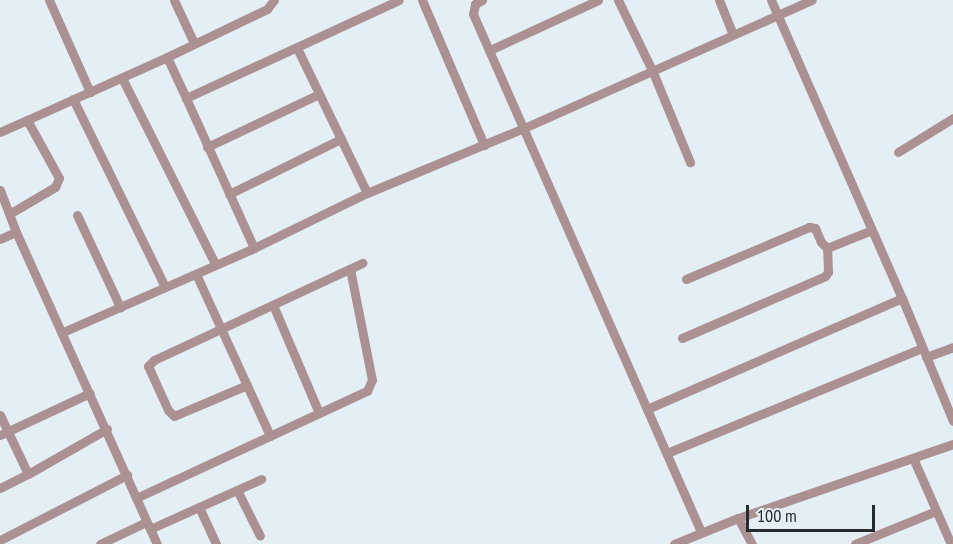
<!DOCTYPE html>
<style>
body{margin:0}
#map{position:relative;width:953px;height:544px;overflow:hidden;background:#e4eef5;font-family:"PT Sans Narrow",sans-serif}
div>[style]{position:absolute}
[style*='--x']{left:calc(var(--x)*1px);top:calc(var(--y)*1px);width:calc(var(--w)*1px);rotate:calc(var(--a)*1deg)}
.minor>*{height:9px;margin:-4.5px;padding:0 4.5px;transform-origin:4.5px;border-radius:4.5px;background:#ac9192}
span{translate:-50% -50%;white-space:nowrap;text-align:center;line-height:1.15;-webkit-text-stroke:4.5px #e4eef5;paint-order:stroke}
.scale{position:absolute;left:746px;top:505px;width:129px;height:27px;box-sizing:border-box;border:3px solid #272b2e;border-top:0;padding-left:8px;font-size:18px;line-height:21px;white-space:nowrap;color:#272b2e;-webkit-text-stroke:4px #e4eef5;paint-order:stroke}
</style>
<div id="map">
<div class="minor">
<i style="--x:49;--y:0;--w:101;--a:66"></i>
<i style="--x:174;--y:0;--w:47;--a:65.1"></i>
<i style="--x:422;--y:0;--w:158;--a:66.8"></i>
<i style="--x:482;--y:0;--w:8;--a:150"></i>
<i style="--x:475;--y:4;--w:10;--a:101"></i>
<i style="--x:473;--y:14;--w:566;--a:66.24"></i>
<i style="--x:618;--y:0;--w:78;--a:64.1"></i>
<i style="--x:652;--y:70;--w:100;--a:67.6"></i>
<i style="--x:719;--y:0;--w:37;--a:68"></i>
<i style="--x:771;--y:0;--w:326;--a:66.3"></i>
<i style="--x:902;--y:298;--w:133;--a:67.5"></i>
<i style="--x:297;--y:48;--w:161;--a:64.2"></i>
<i style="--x:490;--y:50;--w:119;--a:-24.8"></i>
<i style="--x:122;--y:78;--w:208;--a:63.4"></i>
<i style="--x:186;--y:98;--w:45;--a:-114.9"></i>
<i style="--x:167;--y:57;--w:111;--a:-25.6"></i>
<i style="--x:267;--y:9;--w:11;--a:-52"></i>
<i style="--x:73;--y:99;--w:209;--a:63.9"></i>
<i style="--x:27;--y:120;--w:154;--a:-24.2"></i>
<i style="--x:0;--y:132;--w:30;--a:-24"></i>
<i style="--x:27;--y:120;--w:66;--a:61.1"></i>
<i style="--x:59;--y:178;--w:10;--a:114"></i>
<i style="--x:55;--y:187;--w:53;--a:149.6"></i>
<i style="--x:207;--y:147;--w:124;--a:-25.3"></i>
<i style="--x:898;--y:152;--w:65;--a:-31.7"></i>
<i style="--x:0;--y:190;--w:45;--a:69.1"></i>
<i style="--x:16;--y:232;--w:342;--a:65.7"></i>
<i style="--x:229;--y:194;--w:125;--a:-26.2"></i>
<i style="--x:77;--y:215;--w:102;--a:64.9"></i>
<i style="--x:0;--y:239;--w:17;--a:-24"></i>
<i style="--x:254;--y:248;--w:165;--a:-114.4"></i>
<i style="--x:186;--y:98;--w:234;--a:-24.7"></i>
<i style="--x:196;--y:274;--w:178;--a:65.4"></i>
<i style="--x:686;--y:279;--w:134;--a:-22.9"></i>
<i style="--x:809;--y:227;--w:6;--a:9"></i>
<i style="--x:815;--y:228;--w:15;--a:67"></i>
<i style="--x:821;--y:242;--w:8;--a:45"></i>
<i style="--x:827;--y:248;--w:48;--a:-21.8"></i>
<i style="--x:273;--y:305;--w:117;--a:66.9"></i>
<i style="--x:63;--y:332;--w:209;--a:-23.7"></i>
<i style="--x:254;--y:248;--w:126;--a:-26"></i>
<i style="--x:367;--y:193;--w:170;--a:-22.5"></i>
<i style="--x:524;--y:128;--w:315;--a:-24"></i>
<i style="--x:682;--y:338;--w:156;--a:-23.4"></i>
<i style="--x:825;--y:276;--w:5;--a:-53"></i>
<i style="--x:828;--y:272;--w:24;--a:-92"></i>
<i style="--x:926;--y:357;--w:29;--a:-20"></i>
<i style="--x:247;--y:385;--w:79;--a:157"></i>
<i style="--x:174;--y:416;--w:8;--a:-135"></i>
<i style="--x:168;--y:410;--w:48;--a:-114.4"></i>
<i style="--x:148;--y:366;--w:8;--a:-45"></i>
<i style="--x:154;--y:360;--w:230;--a:-25"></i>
<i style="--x:647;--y:409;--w:278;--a:-23.5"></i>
<i style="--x:0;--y:415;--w:65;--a:64.6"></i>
<i style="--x:28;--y:474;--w:91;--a:-29.7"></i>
<i style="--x:0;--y:435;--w:99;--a:-25"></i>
<i style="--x:667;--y:453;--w:276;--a:-22.4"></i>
<i style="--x:913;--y:458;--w:94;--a:66.2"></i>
<i style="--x:0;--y:488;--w:31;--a:-27"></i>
<i style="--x:237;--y:490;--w:51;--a:63.4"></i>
<i style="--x:136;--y:498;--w:255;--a:-24.9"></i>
<i style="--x:367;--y:391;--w:12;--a:-66"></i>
<i style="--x:372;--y:380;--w:113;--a:-101.2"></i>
<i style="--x:199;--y:507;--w:41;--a:65.3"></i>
<i style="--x:738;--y:518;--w:30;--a:62"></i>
<i style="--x:150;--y:529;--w:122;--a:-24.2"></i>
<i style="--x:0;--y:540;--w:143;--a:-27.1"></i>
<i style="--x:100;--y:544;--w:51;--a:-25.6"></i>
<i style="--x:674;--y:544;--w:69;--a:-22.1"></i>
<i style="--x:738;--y:518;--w:227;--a:-19"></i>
<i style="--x:855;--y:544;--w:87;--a:-22.2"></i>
</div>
<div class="scale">100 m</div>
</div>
